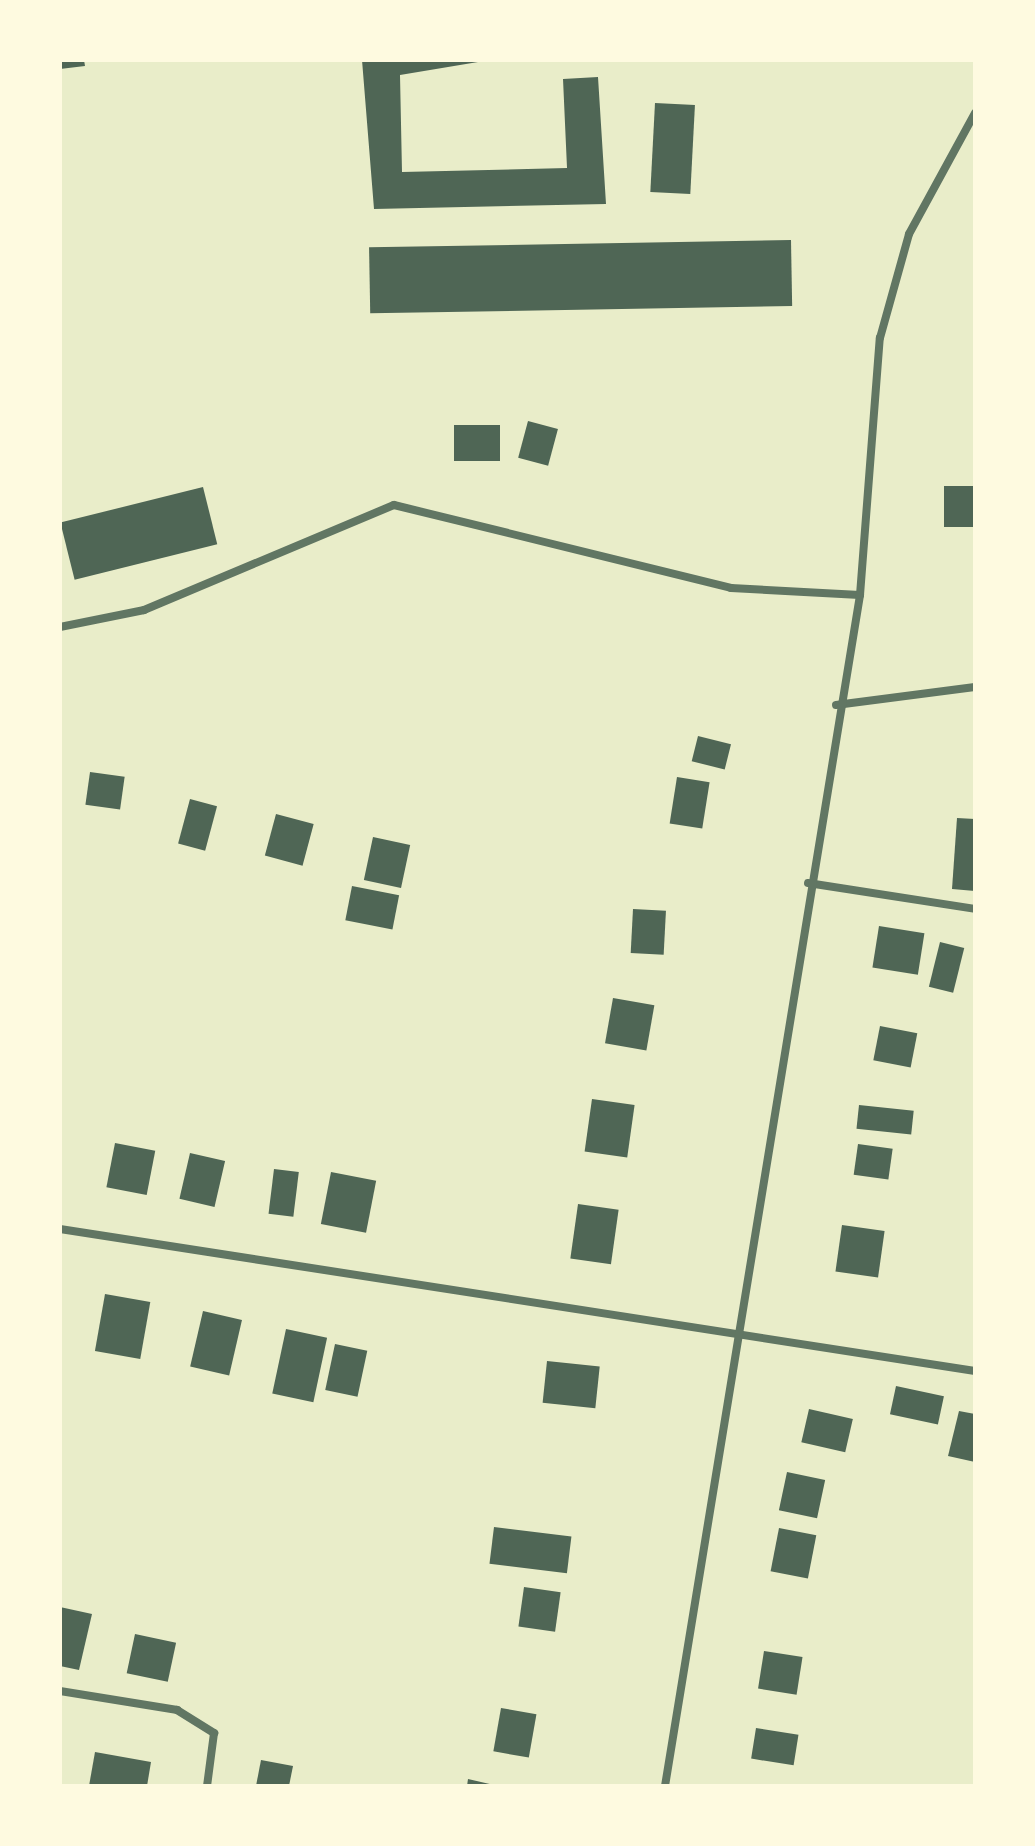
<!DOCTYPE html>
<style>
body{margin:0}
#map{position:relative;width:1035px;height:1846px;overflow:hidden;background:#e9edc9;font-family:"PT Sans Narrow",sans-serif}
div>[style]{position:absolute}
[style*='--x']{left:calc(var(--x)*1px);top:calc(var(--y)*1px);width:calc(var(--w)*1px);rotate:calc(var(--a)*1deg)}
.building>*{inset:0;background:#4f6655;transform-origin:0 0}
.minor>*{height:8px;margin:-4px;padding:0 4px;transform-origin:4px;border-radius:4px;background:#617663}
span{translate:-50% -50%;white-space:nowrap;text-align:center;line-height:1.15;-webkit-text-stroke:8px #fefae0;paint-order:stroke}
.frame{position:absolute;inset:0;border:62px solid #fefae0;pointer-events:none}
</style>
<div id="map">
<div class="building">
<i style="clip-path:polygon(60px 60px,84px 60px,85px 66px,60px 69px)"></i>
<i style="clip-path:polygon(362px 60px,490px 60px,400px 75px,402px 172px,567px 168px,563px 79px,598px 77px,606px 204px,374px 209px)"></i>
<i style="left:655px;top:103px;width:40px;height:89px;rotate:3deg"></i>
<i style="left:791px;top:240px;width:66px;height:422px;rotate:89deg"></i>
<i style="left:528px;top:421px;width:31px;height:38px;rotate:15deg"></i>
<i style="left:454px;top:425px;width:46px;height:36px"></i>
<i style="left:975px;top:486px;width:41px;height:31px;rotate:90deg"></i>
<i style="left:203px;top:487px;width:59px;height:147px;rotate:76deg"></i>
<i style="left:698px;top:736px;width:34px;height:26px;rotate:14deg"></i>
<i style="left:90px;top:772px;width:35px;height:33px;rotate:8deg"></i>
<i style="left:677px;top:777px;width:33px;height:47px;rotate:9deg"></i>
<i style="left:190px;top:799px;width:28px;height:46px;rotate:15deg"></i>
<i style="left:276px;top:814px;width:39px;height:43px;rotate:15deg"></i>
<i style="clip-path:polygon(957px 818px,975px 819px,975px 891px,952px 889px)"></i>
<i style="left:373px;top:837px;width:38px;height:44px;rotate:12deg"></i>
<i style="left:352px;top:886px;width:48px;height:35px;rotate:11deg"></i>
<i style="left:633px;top:909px;width:33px;height:44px;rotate:3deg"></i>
<i style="left:879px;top:926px;width:46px;height:42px;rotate:9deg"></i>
<i style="left:940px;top:942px;width:25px;height:46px;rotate:14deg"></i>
<i style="left:613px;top:998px;width:42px;height:46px;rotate:10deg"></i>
<i style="left:880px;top:1026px;width:38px;height:35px;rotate:11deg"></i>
<i style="left:592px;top:1099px;width:43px;height:53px;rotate:8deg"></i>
<i style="left:859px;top:1105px;width:55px;height:24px;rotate:6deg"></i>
<i style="left:115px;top:1143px;width:41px;height:45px;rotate:11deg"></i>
<i style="left:858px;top:1144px;width:35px;height:31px;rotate:8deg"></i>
<i style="left:190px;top:1153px;width:36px;height:47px;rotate:13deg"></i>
<i style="left:274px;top:1169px;width:25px;height:45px;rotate:7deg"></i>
<i style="left:331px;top:1172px;width:46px;height:53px;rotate:11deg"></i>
<i style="left:578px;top:1204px;width:41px;height:55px;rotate:8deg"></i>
<i style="left:842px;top:1225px;width:43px;height:47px;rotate:8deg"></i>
<i style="left:105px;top:1294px;width:46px;height:58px;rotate:10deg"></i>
<i style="left:203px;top:1311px;width:40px;height:57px;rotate:13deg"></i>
<i style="left:286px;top:1329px;width:42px;height:66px;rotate:12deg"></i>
<i style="left:335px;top:1344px;width:33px;height:47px;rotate:12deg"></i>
<i style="left:547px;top:1361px;width:53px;height:42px;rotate:6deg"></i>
<i style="left:896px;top:1386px;width:49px;height:29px;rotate:12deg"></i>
<i style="left:809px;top:1409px;width:45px;height:34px;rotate:13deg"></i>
<i style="clip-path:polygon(959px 1411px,975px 1414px,975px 1462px,948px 1456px)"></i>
<i style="left:787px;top:1472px;width:39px;height:39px;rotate:12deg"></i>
<i style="left:494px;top:1527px;width:78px;height:37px;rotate:7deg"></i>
<i style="left:779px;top:1528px;width:38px;height:44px;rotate:11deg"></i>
<i style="left:524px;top:1587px;width:37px;height:40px;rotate:8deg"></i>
<i style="clip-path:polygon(60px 1607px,92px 1614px,79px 1670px,60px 1666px)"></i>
<i style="left:135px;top:1634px;width:42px;height:40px;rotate:12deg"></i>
<i style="left:764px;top:1651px;width:39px;height:38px;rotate:9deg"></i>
<i style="left:501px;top:1708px;width:36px;height:44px;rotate:10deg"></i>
<i style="left:756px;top:1728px;width:43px;height:31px;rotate:9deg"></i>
<i style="clip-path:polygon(95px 1752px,151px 1762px,147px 1786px,89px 1786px)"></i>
<i style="clip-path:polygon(261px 1760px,293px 1766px,289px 1786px,256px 1786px)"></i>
<i style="clip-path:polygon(468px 1779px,494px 1785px,494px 1786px,467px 1786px)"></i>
</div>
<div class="minor">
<i style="--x:60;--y:627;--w:86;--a:-11.4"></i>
<i style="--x:144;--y:610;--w:271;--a:-22.8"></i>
<i style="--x:394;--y:505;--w:347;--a:13.8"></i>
<i style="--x:731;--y:588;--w:129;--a:3.1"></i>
<i style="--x:836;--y:705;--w:140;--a:-7.4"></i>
<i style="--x:808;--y:883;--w:169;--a:8.8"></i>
<i style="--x:60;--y:1229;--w:926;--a:8.82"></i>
<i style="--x:60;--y:1691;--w:119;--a:9.2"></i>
<i style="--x:177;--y:1710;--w:44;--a:31.9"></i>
<i style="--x:214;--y:1733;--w:53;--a:97.5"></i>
<i style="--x:665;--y:1786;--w:1207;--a:-80.7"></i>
<i style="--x:860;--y:595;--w:258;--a:-85.6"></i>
<i style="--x:880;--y:338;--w:108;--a:-74.4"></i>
<i style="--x:909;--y:234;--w:138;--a:-61.4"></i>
</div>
<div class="frame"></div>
</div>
